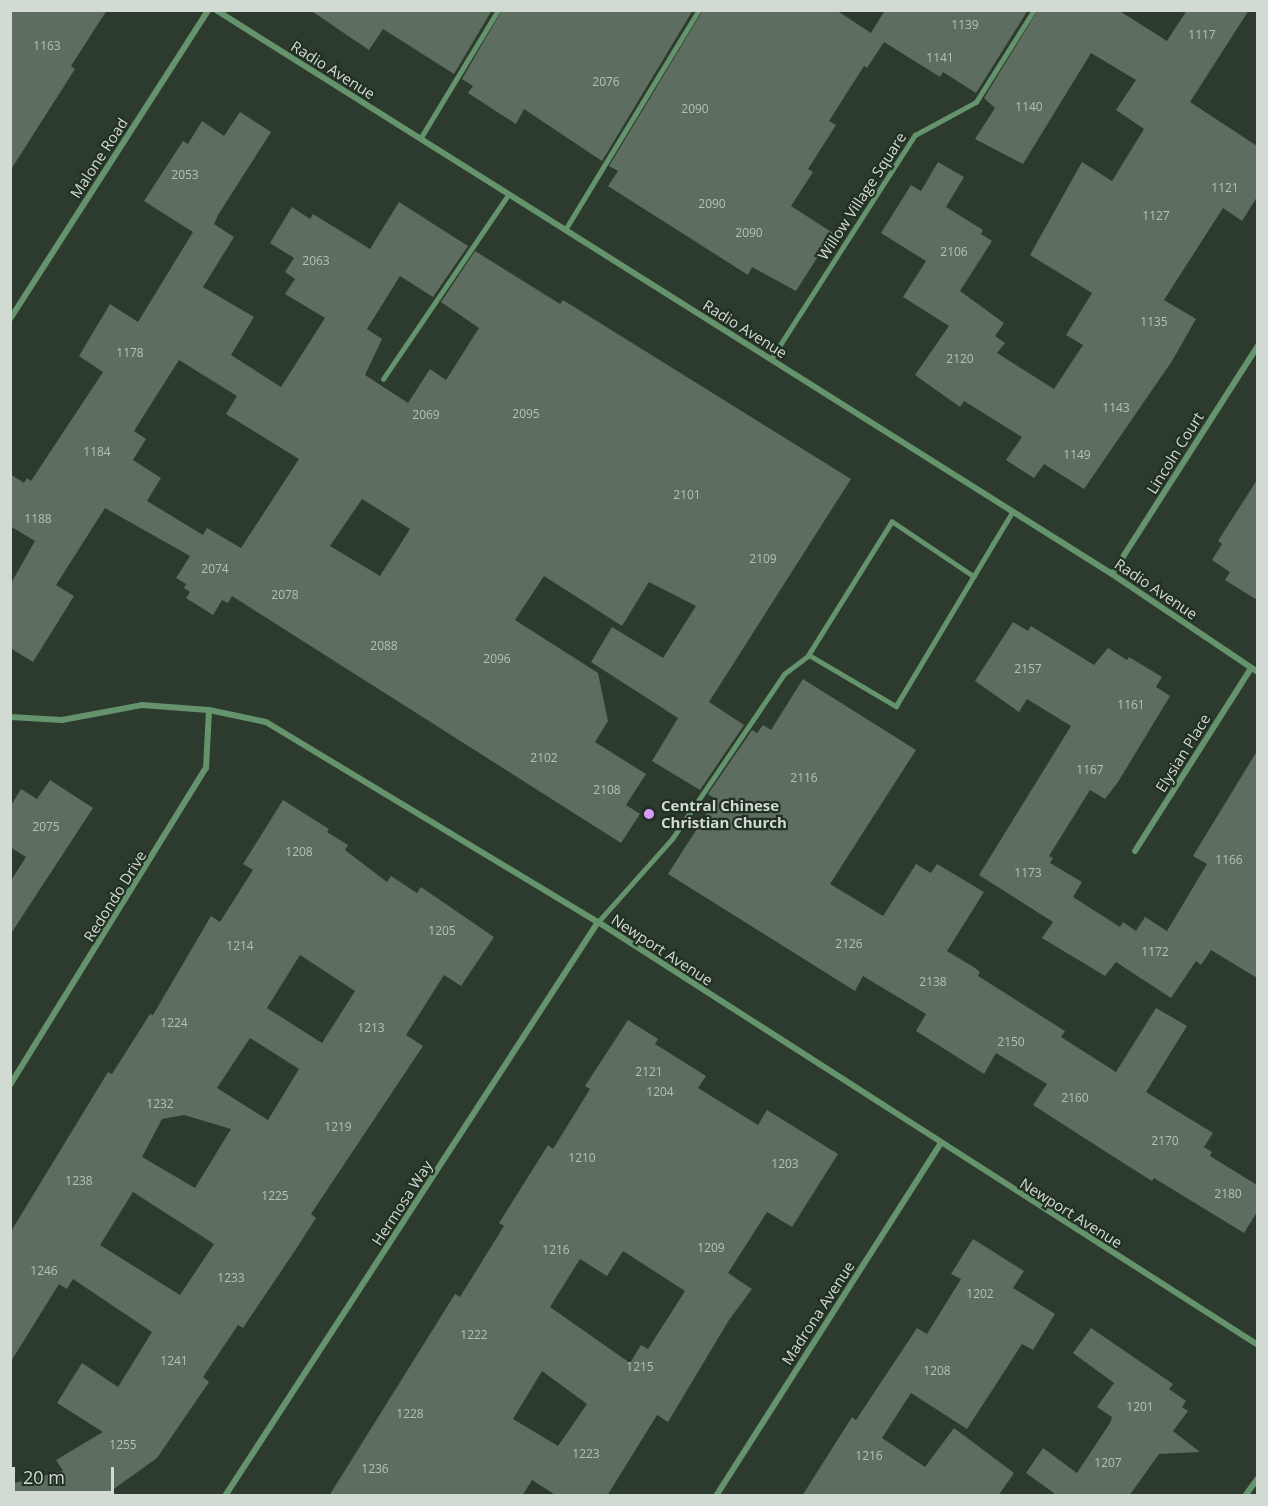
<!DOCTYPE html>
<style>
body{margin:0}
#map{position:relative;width:1268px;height:1506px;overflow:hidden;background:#2d3b2f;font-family:"Open Sans",sans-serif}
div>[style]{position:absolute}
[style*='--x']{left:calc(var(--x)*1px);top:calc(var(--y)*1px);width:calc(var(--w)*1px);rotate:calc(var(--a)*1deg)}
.building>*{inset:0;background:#5d6d5f}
.lane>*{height:4.5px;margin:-2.25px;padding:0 2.25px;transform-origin:2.25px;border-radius:2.25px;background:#64936c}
.street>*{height:6px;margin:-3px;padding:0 3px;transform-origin:3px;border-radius:3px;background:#64936c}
.dots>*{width:16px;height:16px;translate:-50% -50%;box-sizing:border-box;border:3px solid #233125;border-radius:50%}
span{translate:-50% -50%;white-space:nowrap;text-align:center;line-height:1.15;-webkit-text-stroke:4.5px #233125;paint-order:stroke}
.number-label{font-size:12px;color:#b5c0b6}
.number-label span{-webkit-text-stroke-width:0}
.street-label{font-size:15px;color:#d2dbd3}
.poi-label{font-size:15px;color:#d2dbd3;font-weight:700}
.left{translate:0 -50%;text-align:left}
.frame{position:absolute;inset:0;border:12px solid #d2dbd3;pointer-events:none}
.scale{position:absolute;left:12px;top:1467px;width:102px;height:27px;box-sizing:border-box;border:3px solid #d2dbd3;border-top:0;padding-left:8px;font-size:18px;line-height:21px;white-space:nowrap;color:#d2dbd3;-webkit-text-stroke:4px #233125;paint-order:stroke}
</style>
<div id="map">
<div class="building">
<i style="clip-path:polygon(10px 10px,107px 10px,71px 66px,75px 69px,10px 171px)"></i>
<i style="clip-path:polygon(310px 10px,492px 10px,454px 74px,383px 29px,369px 50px)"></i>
<i style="clip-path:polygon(502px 10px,693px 10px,602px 161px,524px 109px,516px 124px,468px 93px,473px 86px,462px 79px)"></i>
<i style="clip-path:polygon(703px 10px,836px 10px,871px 33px,885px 10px,1028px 10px,976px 93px,943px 72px,940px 77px,884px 42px,867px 68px,864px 66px,829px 121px,836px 125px,808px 169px,813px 172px,791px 206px,833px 233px,796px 291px,752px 267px,748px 275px,608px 186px,618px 171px,609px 166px)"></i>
<i style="clip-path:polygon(1038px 10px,1118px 10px,1167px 41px,1187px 10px,1249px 10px,1190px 102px,1257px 146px,1257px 197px,1242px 221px,1223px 208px,1164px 300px,1196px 319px,1172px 361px,1084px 489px,1044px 464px,1034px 478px,1006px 460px,1022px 437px,964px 401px,960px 407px,915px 375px,949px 326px,903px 297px,926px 261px,881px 233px,911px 185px,921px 191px,938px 162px,964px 177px,946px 207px,983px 230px,981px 234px,992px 241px,960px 291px,1004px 323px,995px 336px,1005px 343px,997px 353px,1054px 389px,1083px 345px,1066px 335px,1092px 293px,1030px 255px,1082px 162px,1112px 181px,1144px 129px,1116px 110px,1136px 80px,1091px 53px,1023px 164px,975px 139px,995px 108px,984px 98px)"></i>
<i style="clip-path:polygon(evenodd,240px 112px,271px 132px,218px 215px,214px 224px,234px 237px,203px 287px,254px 317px,231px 355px,281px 387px,325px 318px,285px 294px,295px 279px,285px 272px,294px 258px,270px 243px,292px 207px,310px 219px,313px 214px,370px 249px,399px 202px,468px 246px,433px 297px,400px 276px,367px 329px,382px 339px,365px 375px,408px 403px,430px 369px,446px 380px,479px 328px,441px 302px,475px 251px,560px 304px,563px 300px,851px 479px,709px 702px,744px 725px,700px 790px,652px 761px,678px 718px,591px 662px,612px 627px,663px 658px,696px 606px,649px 582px,622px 626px,544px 576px,515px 620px,598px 673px,608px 721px,595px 742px,646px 774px,626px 805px,640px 814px,621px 843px,232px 596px,228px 603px,222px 600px,213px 615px,186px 598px,190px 592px,184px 588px,186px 584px,176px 578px,190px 556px,105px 508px,56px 585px,74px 596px,33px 662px,10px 648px,10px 585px,35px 541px,10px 526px,10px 474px,24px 483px,27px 478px,31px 481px,103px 372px,79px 356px,110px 304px,138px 322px,193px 232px,144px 201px,183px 141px,188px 144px,202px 121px,224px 136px,240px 112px,179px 360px,237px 396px,226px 414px,299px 459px,241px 548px,207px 528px,203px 535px,147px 501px,161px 478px,133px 460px,146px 439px,134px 431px,179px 360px,240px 112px,362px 499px,410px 529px,380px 576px,330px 546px,362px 499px)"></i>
<i style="clip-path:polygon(1257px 480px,1257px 600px,1225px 580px,1230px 572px,1212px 560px,1222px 544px,1218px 541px)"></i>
<i style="clip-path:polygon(1013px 622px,1028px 631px,1031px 626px,1094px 665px,1108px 648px,1127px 660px,1129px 657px,1162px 677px,1156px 687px,1170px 696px,1118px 782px,1105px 799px,1090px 790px,1049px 856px,1053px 858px,1050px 863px,1082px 882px,1073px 897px,1120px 927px,1123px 922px,1136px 931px,1145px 917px,1167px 931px,1207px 864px,1193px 856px,1257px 751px,1257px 978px,1211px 950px,1201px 965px,1196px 961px,1171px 998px,1116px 962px,1105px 976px,1042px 938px,1053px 922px,979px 875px,1071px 726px,1027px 699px,1019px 712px,975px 681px)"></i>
<i style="clip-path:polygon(803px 679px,916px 750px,830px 884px,883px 916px,916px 864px,931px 873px,937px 864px,984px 892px,947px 951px,975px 968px,980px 972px,978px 976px,1065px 1031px,1061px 1037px,1116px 1072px,1156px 1008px,1187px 1026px,1146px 1092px,1213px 1133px,1204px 1147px,1212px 1152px,1210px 1156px,1257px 1185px,1257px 1212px,1244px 1233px,1154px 1178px,1152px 1181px,1128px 1166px,1033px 1105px,1047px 1084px,996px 1053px,984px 1074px,916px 1031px,926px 1014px,863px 976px,855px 991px,668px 874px,716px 799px,708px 794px,752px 730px,757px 733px,763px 725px,771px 730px)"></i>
<i style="clip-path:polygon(50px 780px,93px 808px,10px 935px,10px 882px,26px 857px,10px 847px,10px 807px,21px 789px,37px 799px)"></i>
<i style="clip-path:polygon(evenodd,283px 800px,329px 829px,327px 832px,348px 845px,345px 850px,387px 882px,391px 876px,417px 893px,421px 887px,494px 937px,461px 986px,444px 975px,406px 1035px,423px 1046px,311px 1214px,316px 1218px,296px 1249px,243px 1328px,238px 1325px,203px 1377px,209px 1382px,157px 1458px,104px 1496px,10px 1496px,10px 1484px,63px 1471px,56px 1460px,103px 1432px,57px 1403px,82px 1363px,118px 1387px,152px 1332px,73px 1279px,67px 1289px,59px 1284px,10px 1363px,10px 1233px,108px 1072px,112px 1074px,150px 1014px,153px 1015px,211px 916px,220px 922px,253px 870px,243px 864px,283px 800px,300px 955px,355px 991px,322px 1043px,267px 1008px,300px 955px,283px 800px,250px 1038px,299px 1069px,268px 1120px,217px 1088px,250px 1038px,283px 800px,184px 1115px,231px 1129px,195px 1188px,142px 1157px,162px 1119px,184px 1115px,283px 800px,133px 1192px,214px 1244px,180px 1295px,100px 1245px,133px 1192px)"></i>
<i style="clip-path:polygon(evenodd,628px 1020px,658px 1039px,655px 1044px,706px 1076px,698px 1088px,758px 1125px,767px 1110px,838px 1154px,792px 1227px,767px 1212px,728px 1273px,752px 1289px,729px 1320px,668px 1422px,657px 1415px,607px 1496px,557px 1496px,532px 1480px,522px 1496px,329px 1496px,455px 1294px,460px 1297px,504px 1226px,499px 1223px,548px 1145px,553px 1149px,590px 1089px,585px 1086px,628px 1020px,623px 1251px,685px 1291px,648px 1349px,641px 1345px,630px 1363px,550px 1307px,580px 1259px,607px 1276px,623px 1251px,628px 1020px,542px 1371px,587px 1404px,558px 1446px,513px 1419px,542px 1371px)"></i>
<i style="clip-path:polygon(973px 1239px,1024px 1271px,1013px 1288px,1055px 1314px,1033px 1350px,1022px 1344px,967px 1429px,911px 1393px,882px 1438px,925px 1467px,954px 1428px,1014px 1473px,998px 1496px,802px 1496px,852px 1417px,856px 1420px,917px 1328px,927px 1334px,961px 1279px,951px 1274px)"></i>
<i style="clip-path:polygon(1091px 1328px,1173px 1384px,1169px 1389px,1186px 1401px,1182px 1407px,1188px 1411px,1173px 1431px,1200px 1452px,1159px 1454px,1129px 1496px,1058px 1496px,1026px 1473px,1043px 1448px,1077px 1473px,1110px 1423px,1112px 1417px,1097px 1407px,1114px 1383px,1073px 1353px)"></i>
</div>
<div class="lane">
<i style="--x:420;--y:139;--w:151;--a:-58.8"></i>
<i style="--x:565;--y:230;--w:258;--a:-58.7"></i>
<i style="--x:771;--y:359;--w:266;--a:-57.3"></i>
<i style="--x:915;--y:135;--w:69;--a:-28.4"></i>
<i style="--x:976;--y:102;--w:109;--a:-57.8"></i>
<i style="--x:383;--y:379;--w:222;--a:-55.8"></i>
<i style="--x:974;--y:577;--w:99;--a:-146.1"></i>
<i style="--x:892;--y:522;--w:157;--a:122"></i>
<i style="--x:809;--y:655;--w:101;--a:30.4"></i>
<i style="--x:896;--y:706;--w:189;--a:-59.1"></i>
<i style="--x:993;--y:544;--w:37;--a:-59"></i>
<i style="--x:598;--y:922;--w:111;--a:-48.3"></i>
<i style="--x:672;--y:839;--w:199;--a:-55.8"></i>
<i style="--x:784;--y:674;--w:31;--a:-37"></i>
</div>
<div class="street">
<i style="--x:216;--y:10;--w:1059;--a:32.19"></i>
<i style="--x:1112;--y:574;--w:176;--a:33.9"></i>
<i style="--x:10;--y:319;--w:367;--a:-57.3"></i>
<i style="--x:1112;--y:574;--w:271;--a:-57.4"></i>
<i style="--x:10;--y:717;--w:52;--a:3.3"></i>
<i style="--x:62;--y:720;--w:81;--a:-10.6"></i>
<i style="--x:142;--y:705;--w:67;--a:4.3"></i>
<i style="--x:209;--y:710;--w:58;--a:11.9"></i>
<i style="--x:266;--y:722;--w:388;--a:31.1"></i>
<i style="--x:598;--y:922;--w:784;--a:32.66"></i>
<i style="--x:1135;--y:851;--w:217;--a:-57.6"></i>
<i style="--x:10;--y:1085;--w:373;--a:-58.3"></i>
<i style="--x:206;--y:768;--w:58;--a:-87"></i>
<i style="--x:225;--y:1496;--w:685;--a:-56.98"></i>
<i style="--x:716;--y:1496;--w:417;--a:-57.5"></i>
<i style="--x:1245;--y:1496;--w:22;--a:-54"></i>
</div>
<div class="dots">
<i style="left:649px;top:814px;background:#d39cfc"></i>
</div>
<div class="number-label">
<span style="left:965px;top:25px">1139</span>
<span style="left:1202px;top:35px">1117</span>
<span style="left:47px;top:46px">1163</span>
<span style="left:940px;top:58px">1141</span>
<span style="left:606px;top:82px">2076</span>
<span style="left:1029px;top:107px">1140</span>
<span style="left:695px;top:109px">2090</span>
<span style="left:185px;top:175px">2053</span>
<span style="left:1225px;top:188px">1121</span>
<span style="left:712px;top:204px">2090</span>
<span style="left:1156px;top:216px">1127</span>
<span style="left:749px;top:233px">2090</span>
<span style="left:954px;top:252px">2106</span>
<span style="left:316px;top:261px">2063</span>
<span style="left:1154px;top:322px">1135</span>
<span style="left:130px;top:353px">1178</span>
<span style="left:960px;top:359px">2120</span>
<span style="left:1116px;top:408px">1143</span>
<span style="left:526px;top:414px">2095</span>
<span style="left:426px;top:415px">2069</span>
<span style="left:97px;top:452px">1184</span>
<span style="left:1077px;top:455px">1149</span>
<span style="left:687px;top:495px">2101</span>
<span style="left:38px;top:519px">1188</span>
<span style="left:763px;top:559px">2109</span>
<span style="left:215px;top:569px">2074</span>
<span style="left:285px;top:595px">2078</span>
<span style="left:384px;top:646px">2088</span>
<span style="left:497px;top:659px">2096</span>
<span style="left:1028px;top:669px">2157</span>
<span style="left:1131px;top:705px">1161</span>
<span style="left:544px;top:758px">2102</span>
<span style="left:1090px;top:770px">1167</span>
<span style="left:804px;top:778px">2116</span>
<span style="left:607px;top:790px">2108</span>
<span style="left:46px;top:827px">2075</span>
<span style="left:299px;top:852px">1208</span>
<span style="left:1229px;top:860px">1166</span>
<span style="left:1028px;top:873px">1173</span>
<span style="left:442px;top:931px">1205</span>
<span style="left:849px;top:944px">2126</span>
<span style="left:240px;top:946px">1214</span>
<span style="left:1155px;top:952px">1172</span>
<span style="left:933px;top:982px">2138</span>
<span style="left:174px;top:1023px">1224</span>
<span style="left:371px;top:1028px">1213</span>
<span style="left:1011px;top:1042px">2150</span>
<span style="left:649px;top:1072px">2121</span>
<span style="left:660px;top:1092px">1204</span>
<span style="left:1075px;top:1098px">2160</span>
<span style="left:160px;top:1104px">1232</span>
<span style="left:338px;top:1127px">1219</span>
<span style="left:1165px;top:1141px">2170</span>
<span style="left:582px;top:1158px">1210</span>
<span style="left:785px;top:1164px">1203</span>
<span style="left:79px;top:1181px">1238</span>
<span style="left:1228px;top:1194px">2180</span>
<span style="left:275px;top:1196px">1225</span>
<span style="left:711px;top:1248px">1209</span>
<span style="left:556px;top:1250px">1216</span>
<span style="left:44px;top:1271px">1246</span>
<span style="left:231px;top:1278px">1233</span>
<span style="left:980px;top:1294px">1202</span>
<span style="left:474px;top:1335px">1222</span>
<span style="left:174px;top:1361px">1241</span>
<span style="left:640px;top:1367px">1215</span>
<span style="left:937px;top:1371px">1208</span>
<span style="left:1140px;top:1407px">1201</span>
<span style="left:410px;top:1414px">1228</span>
<span style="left:123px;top:1445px">1255</span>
<span style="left:586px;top:1454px">1223</span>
<span style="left:869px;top:1456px">1216</span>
<span style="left:1108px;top:1463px">1207</span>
<span style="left:375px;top:1469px">1236</span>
</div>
<div class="street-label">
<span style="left:333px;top:70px;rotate:32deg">Radio Avenue</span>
<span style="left:99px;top:158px;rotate:-57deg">Malone Road</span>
<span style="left:862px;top:196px;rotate:-57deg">Willow Village Square</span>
<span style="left:745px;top:329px;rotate:32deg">Radio Avenue</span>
<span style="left:1175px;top:453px;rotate:-58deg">Lincoln Court</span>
<span style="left:1156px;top:589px;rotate:34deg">Radio Avenue</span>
<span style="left:1183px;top:753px;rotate:-58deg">Elysian Place</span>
<span style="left:115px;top:896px;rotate:-58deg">Redondo Drive</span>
<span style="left:662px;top:950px;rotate:33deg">Newport Avenue</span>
<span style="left:402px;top:1203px;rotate:-57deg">Hermosa Way</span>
<span style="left:1071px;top:1213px;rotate:32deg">Newport Avenue</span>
<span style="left:818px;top:1313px;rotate:-57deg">Madrona Avenue</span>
</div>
<div class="poi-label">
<span class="left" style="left:661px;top:814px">Central Chinese<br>Christian Church</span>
</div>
<div class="frame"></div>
<div class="scale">20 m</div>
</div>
